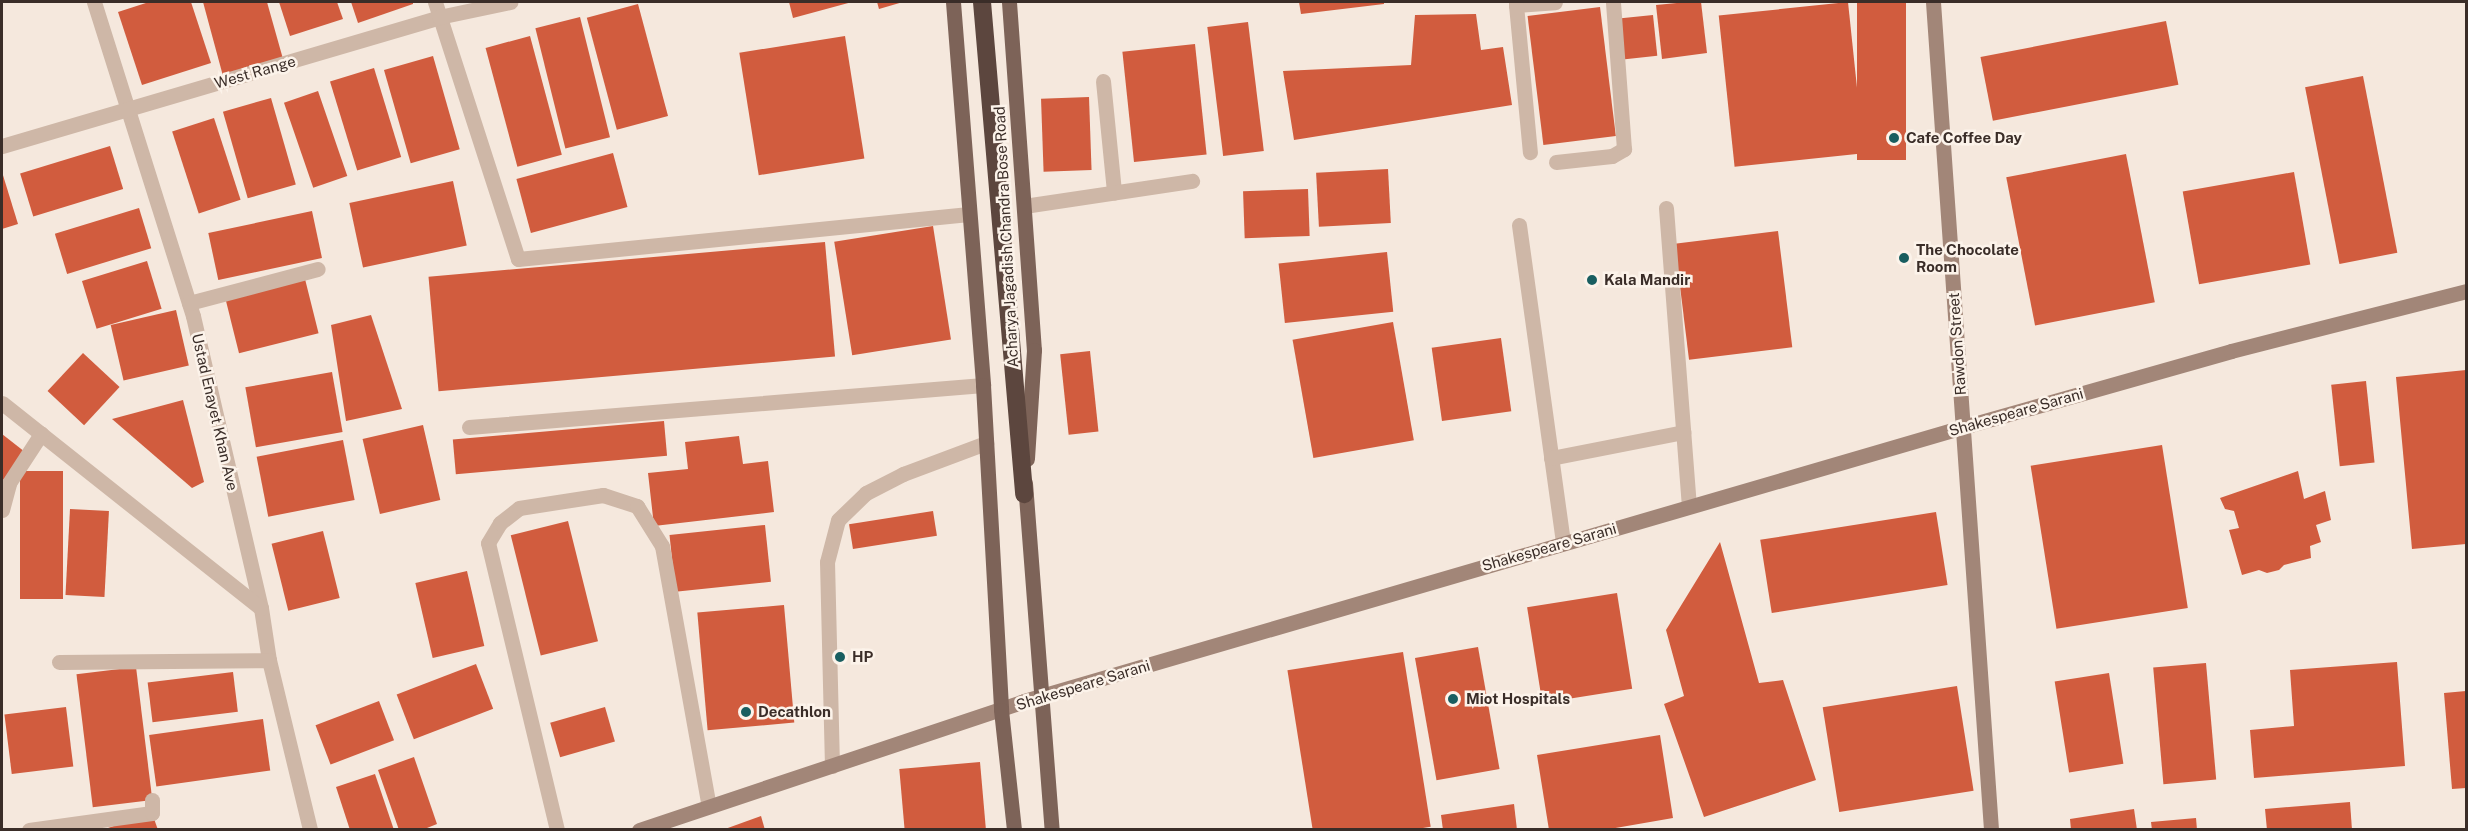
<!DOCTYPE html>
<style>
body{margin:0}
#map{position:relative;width:2468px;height:831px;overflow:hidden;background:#f5e8dd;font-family:"Public Sans",sans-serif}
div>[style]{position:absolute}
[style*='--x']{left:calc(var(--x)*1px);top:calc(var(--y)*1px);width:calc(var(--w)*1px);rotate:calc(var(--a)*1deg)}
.building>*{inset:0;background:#d15c3e;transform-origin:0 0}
.lane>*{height:15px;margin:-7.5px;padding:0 7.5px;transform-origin:7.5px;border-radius:7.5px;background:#ceb7a7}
.street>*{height:15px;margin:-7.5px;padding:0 7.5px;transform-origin:7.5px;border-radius:7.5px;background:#ceb7a7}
.secondary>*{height:15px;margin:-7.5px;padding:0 7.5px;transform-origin:7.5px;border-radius:7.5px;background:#a28678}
.primary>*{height:15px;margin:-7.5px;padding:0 7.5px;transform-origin:7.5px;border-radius:7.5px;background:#7d6358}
.highway>*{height:18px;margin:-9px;padding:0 9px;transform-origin:9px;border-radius:9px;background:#5c463e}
.dots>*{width:16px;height:16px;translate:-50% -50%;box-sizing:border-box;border:3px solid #fcf3ea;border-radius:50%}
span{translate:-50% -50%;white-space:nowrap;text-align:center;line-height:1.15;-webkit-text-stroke:5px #fcf3ea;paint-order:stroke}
.street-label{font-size:15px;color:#3a2d28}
.poi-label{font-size:15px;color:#3a2d28;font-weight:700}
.left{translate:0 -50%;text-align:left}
.frame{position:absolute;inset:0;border:3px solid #3a2d28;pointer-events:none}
</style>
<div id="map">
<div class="building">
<i style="clip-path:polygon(149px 2px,191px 2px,211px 63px,142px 85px,118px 12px)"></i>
<i style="clip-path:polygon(203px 2px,267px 2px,283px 59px,223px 76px)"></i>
<i style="clip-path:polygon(279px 2px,337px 2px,343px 19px,290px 36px)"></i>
<i style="clip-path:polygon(351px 2px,413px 2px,413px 4px,358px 23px)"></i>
<i style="clip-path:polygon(789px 2px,852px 2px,793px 18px)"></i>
<i style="clip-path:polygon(877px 2px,903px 2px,879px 9px)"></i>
<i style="clip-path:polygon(1299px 2px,1384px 2px,1384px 4px,1301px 14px)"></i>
<i style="clip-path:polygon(1687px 2px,1701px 2px,1707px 53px,1662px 59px,1656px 5px)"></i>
<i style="left:1848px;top:2px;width:152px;height:130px;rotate:84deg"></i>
<i style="left:1857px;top:2px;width:49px;height:158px"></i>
<i style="left:638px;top:4px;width:116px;height:53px;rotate:75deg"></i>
<i style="left:1600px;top:7px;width:130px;height:73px;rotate:83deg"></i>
<i style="clip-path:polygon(1476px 14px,1481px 50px,1503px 47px,1512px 105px,1294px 140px,1283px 71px,1411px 65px,1415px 15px)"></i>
<i style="left:1653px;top:15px;width:41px;height:37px;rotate:84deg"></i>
<i style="left:580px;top:17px;width:124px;height:46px;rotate:76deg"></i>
<i style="left:2166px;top:21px;width:65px;height:189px;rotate:79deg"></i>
<i style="left:1248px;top:22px;width:130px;height:41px;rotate:83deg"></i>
<i style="left:530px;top:36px;width:123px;height:46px;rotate:75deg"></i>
<i style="left:845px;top:36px;width:124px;height:107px;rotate:81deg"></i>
<i style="left:1195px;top:44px;width:111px;height:73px;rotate:84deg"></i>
<i style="left:433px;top:56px;width:97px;height:51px;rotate:74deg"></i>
<i style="left:374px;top:68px;width:93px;height:46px;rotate:73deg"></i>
<i style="left:2363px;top:76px;width:180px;height:59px;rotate:79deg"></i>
<i style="left:318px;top:91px;width:90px;height:36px;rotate:71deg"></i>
<i style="left:1089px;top:97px;width:73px;height:48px;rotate:88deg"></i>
<i style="left:271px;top:98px;width:90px;height:50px;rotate:74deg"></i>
<i style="left:214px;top:118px;width:86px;height:44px;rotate:72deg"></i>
<i style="left:110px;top:146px;width:45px;height:94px;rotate:73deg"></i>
<i style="left:613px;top:153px;width:56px;height:100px;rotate:75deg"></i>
<i style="left:2126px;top:154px;width:151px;height:122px;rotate:79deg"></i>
<i style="left:1388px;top:169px;width:54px;height:72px;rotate:87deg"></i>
<i style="clip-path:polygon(2px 172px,18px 224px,2px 229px)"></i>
<i style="left:2294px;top:172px;width:94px;height:113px;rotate:80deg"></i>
<i style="left:453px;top:181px;width:66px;height:106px;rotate:78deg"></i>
<i style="left:1308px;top:189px;width:47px;height:65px;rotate:88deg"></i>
<i style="left:139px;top:208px;width:42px;height:88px;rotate:73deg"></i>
<i style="left:312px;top:211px;width:48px;height:106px;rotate:78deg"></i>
<i style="left:933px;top:226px;width:115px;height:100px;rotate:81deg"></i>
<i style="left:1778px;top:231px;width:117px;height:104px;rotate:83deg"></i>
<i style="left:825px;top:242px;width:115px;height:398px;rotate:85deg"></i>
<i style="left:1387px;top:252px;width:60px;height:109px;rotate:84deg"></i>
<i style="left:147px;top:261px;width:50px;height:68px;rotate:73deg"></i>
<i style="left:305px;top:279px;width:56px;height:82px;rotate:76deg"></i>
<i style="left:176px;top:310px;width:57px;height:67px;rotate:77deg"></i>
<i style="clip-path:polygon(371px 315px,402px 409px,346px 421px,331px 325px)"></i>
<i style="left:1393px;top:322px;width:120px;height:102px;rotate:80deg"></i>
<i style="left:1501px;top:338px;width:74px;height:70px;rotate:82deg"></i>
<i style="left:1090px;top:351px;width:81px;height:30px;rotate:84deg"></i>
<i style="left:83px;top:353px;width:50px;height:52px;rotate:43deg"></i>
<i style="clip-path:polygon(2466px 370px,2466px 544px,2412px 549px,2396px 377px)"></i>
<i style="left:332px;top:372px;width:61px;height:88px;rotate:80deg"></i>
<i style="left:2366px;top:381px;width:82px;height:35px;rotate:84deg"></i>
<i style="clip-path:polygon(183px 400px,204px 482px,192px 488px,112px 419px)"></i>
<i style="left:664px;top:421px;width:35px;height:212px;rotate:85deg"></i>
<i style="left:423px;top:425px;width:77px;height:62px;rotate:77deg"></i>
<i style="clip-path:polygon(2px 434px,25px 452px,2px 482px)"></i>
<i style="clip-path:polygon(739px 436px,743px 464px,768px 461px,774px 512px,654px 526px,648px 473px,688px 469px,685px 442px)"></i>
<i style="left:343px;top:440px;width:61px;height:88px;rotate:79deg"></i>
<i style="left:2162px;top:445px;width:165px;height:133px;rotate:81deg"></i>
<i style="left:20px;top:471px;width:43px;height:128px"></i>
<i style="clip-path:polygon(2298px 471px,2304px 499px,2325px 491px,2331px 520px,2316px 525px,2321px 542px,2310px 546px,2311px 558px,2284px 565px,2279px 570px,2267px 573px,2259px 570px,2242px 575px,2229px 530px,2239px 528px,2234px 511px,2225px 509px,2220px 498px)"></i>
<i style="left:70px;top:509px;width:39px;height:86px;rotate:3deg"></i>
<i style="left:933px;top:511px;width:25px;height:85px;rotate:81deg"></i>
<i style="left:1936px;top:512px;width:74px;height:178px;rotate:81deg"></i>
<i style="left:568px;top:521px;width:124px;height:59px;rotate:76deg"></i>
<i style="left:765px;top:525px;width:57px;height:96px;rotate:84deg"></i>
<i style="left:323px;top:531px;width:69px;height:53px;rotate:76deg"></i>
<i style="clip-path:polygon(1720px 542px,1759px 683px,1783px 680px,1816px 780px,1704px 817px,1664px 704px,1684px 696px,1666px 630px)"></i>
<i style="left:467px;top:571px;width:77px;height:53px;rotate:77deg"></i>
<i style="left:1617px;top:593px;width:97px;height:91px;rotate:81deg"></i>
<i style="left:784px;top:605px;width:118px;height:87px;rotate:85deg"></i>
<i style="left:1478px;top:647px;width:124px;height:64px;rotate:80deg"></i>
<i style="left:1403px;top:652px;width:177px;height:117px;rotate:81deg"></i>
<i style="clip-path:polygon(2397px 662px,2405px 766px,2254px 778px,2250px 730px,2294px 726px,2290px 670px)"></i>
<i style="left:2206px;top:663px;width:117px;height:53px;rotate:85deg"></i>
<i style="left:476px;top:664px;width:48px;height:85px;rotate:69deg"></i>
<i style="left:136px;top:667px;width:134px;height:60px;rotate:83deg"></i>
<i style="left:233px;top:672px;width:40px;height:86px;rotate:83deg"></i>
<i style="left:2109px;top:673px;width:92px;height:55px;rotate:81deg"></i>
<i style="left:1957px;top:686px;width:106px;height:136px;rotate:81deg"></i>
<i style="clip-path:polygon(2466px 691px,2466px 788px,2452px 789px,2444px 693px)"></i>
<i style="left:379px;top:701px;width:42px;height:68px;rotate:69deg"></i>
<i style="left:66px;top:707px;width:60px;height:62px;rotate:83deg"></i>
<i style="left:605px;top:707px;width:36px;height:57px;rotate:74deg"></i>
<i style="left:263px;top:719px;width:52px;height:115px;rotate:82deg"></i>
<i style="clip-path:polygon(1660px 735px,1673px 818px,1604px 830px,1549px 830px,1537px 755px)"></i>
<i style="clip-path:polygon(414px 757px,437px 824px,422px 830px,399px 830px,378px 770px)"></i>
<i style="left:980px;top:762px;width:68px;height:81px;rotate:85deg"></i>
<i style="clip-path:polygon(375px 774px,394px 830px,350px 830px,336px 787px)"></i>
<i style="clip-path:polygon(2350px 802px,2352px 830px,2267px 830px,2265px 809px)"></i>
<i style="clip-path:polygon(1514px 804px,1517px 830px,1443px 830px,1441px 815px)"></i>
<i style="clip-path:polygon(2134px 809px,2137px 830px,2071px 830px,2070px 819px)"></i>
<i style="clip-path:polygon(152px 813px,158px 830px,105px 830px,105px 829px)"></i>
<i style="clip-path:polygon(761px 816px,765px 830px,725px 830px,725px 829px)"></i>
<i style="clip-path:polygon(2196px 818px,2197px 830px,2152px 830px,2151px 822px)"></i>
</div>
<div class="lane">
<i style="--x:1666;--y:208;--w:299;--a:85.6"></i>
<i style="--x:1519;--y:225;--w:321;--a:82.1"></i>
<i style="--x:1551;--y:458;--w:135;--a:-11.1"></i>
<i style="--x:832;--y:766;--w:204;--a:-91.4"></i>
<i style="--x:827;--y:562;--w:43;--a:-75.3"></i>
<i style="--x:838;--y:520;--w:39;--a:-44"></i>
<i style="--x:866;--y:493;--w:42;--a:-27.2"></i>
<i style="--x:903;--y:474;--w:89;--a:-20.5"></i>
<i style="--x:557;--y:830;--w:295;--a:-103.5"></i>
<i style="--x:488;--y:543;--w:23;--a:-59"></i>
<i style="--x:500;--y:523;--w:24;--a:-38"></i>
<i style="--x:519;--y:508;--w:85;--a:-8.8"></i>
<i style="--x:603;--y:495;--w:36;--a:18"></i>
<i style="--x:637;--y:506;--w:47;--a:58"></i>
<i style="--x:662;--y:546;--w:264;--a:79.8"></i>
</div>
<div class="street">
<i style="--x:94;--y:2;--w:329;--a:72.5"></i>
<i style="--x:193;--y:316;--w:300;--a:76.9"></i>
<i style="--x:261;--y:608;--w:53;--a:81.3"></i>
<i style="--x:269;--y:660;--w:175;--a:76.4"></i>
<i style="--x:435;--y:2;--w:270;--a:72.1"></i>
<i style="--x:518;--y:259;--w:453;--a:-5.7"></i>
<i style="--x:1516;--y:2;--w:3;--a:90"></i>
<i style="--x:1516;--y:5;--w:39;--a:-4"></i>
<i style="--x:1516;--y:5;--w:148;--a:84.6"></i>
<i style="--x:1103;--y:81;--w:112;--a:84.3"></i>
<i style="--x:2;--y:146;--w:456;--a:-16.4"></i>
<i style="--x:439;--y:17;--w:73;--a:-11.9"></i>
<i style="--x:1556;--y:162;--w:56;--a:-6.1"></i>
<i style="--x:1612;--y:156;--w:14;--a:-30"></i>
<i style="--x:1624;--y:149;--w:147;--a:-94.3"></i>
<i style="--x:1024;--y:206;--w:170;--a:-8.5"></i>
<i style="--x:189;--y:303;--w:133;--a:-14.8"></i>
<i style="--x:2;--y:403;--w:330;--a:38.4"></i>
<i style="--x:469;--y:427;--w:516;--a:-4.67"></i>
<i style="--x:2;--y:510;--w:28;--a:-75"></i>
<i style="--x:9;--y:483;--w:59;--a:-56.9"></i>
<i style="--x:59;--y:662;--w:210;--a:-0.5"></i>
<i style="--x:29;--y:830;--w:124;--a:-7.9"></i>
<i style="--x:152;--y:813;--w:13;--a:-90"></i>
</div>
<div class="secondary">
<i style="--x:1933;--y:2;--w:830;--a:85.99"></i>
<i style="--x:639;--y:830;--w:406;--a:-18.5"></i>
<i style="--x:1024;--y:701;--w:978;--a:-16.27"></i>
<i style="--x:1963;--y:427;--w:279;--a:-15.8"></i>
<i style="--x:2231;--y:351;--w:243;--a:-14.3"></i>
</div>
<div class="primary">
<i style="--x:953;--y:2;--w:384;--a:85.5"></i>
<i style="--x:983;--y:385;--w:325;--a:86.8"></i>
<i style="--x:1001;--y:710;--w:121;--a:83.8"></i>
<i style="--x:1009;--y:2;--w:349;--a:85.9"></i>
<i style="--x:1034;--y:350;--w:109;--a:93.7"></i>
<i style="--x:1025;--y:483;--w:348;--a:85.6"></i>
</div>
<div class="highway">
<i style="--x:982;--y:2;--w:494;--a:85.1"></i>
</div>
<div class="dots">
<i style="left:1894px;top:138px;background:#195e60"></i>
<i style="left:1904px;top:258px;background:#195e60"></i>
<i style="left:1592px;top:280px;background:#195e60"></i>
<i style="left:840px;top:657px;background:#195e60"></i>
<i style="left:1453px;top:699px;background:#195e60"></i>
<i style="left:746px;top:712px;background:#195e60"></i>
</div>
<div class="street-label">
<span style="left:255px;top:72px;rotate:-16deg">West Range</span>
<span style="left:1006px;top:237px;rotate:-93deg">Acharya Jagadish Chandra Bose Road</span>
<span style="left:1957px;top:344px;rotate:-94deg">Rawdon Street</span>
<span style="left:215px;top:412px;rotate:77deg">Ustad Enayet Khan Ave</span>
<span style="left:2016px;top:412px;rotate:-16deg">Shakespeare Sarani</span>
<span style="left:1549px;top:547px;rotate:-16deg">Shakespeare Sarani</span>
<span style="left:1083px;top:685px;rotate:-17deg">Shakespeare Sarani</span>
</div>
<div class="poi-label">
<span class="left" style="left:1906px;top:138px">Cafe Coffee Day</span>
<span class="left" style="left:1916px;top:258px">The Chocolate<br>Room</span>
<span class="left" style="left:1604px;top:280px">Kala Mandir</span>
<span class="left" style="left:852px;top:657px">HP</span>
<span class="left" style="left:1466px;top:699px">Miot Hospitals</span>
<span class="left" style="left:758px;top:712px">Decathlon</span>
</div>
<div class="frame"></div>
</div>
